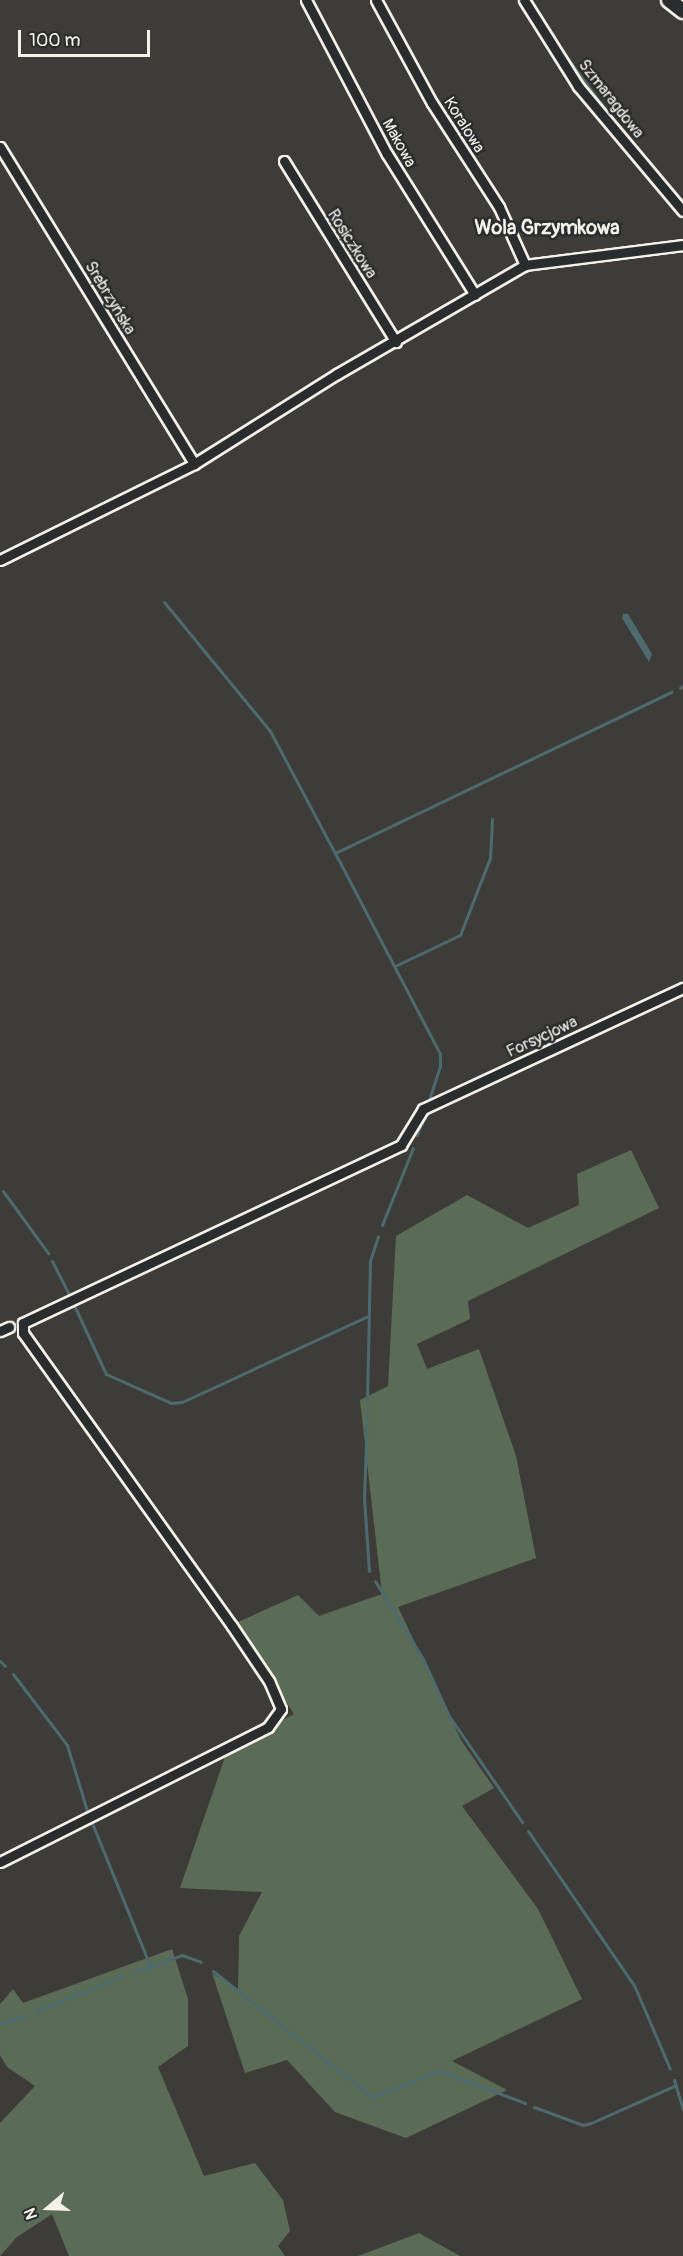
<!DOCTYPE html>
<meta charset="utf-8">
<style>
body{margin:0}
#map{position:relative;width:683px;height:2256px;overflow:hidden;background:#3e3c39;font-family:Pangolin,sans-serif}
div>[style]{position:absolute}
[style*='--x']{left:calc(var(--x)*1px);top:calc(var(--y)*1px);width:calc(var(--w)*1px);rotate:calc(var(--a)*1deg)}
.green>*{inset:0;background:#5b6c56}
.water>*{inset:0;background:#4d6b6f}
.stream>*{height:3px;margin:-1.5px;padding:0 1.5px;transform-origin:1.5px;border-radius:1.5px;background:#4d6b6f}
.roads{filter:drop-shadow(2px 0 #f4f1e8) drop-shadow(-2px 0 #f4f1e8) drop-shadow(0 2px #f4f1e8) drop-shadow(0 -2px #f4f1e8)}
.street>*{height:9px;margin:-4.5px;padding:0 4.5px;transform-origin:4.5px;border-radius:4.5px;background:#2a2d2e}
.secondary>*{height:14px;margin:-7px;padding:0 7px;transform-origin:7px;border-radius:7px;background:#2a2d2e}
span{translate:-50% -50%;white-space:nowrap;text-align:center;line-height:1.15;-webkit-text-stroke:5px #2a2d2e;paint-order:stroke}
.street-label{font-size:16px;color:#f4f1e8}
.quarter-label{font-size:20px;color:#f4f1e8;font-weight:700}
.north{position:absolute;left:18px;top:2178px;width:60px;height:60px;-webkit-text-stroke:4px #2a2d2e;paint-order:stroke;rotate:251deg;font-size:16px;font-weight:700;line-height:24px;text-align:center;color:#f4f1e8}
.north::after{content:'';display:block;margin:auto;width:21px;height:27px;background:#f4f1e8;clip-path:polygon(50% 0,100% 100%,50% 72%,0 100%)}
.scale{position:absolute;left:18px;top:30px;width:132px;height:27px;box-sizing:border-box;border:3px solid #f4f1e8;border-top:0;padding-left:8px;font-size:18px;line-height:21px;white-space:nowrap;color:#f4f1e8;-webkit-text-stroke:4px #2a2d2e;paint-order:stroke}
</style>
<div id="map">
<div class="green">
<i style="clip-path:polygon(631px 1150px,659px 1208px,468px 1301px,470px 1319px,417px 1344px,427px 1369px,479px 1349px,516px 1456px,536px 1558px,398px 1607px,461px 1740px,494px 1788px,462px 1806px,538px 1909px,582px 1999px,452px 2061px,507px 2090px,406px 2138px,335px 2112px,287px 2060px,245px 2073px,212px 1973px,238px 1990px,239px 1936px,262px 1892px,180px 1888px,227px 1751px,294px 1714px,236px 1623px,298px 1595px,319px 1616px,382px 1594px,360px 1400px,388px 1386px,396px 1236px,467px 1195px,528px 1228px,579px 1205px,577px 1174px)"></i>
<i style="clip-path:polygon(172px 1949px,188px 1999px,188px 2046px,158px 2067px,204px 2176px,255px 2163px,283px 2200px,290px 2231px,278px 2246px,285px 2256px,69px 2256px,52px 2214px,17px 2237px,0 2256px,0 2123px,35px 2086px,7px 2067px,0 2055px,0 2004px,13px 1989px,23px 2003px)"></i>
<i style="clip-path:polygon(419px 2233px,460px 2256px,358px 2256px)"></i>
</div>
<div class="water">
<i style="clip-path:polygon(623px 614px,628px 614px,652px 654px,649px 662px,622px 618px)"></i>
</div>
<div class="stream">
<i style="--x:565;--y:55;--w:76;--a:53.6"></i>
<i style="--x:618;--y:125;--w:76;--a:50.9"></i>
<i style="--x:164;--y:602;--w:167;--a:50.6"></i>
<i style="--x:270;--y:731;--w:138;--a:62"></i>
<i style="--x:335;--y:853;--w:373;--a:-25.6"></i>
<i style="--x:680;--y:688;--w:4;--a:-34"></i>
<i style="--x:335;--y:853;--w:227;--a:62.4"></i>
<i style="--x:440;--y:1054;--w:12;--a:90"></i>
<i style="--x:440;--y:1066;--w:38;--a:108"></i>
<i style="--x:395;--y:966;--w:72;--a:-25.5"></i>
<i style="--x:460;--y:935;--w:83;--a:-68.7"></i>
<i style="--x:490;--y:858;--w:39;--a:-87"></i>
<i style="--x:417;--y:1135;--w:19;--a:-69"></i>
<i style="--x:3;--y:1191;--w:77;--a:54"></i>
<i style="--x:382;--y:1225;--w:83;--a:-68.1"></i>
<i style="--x:52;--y:1261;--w:36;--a:63"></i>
<i style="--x:73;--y:1303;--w:78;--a:65.1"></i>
<i style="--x:106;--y:1374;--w:71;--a:24"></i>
<i style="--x:171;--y:1403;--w:11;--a:-5"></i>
<i style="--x:182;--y:1402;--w:205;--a:-24.8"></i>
<i style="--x:367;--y:1402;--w:141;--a:-88.8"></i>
<i style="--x:370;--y:1261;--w:26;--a:-72"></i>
<i style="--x:367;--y:1413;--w:85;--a:92"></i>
<i style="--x:364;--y:1498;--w:73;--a:86.1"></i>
<i style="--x:375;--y:1581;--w:92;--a:58.4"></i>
<i style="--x:423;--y:1659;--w:63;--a:65.5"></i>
<i style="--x:449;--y:1716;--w:129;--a:55.4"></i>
<i style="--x:0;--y:1661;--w:7;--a:45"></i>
<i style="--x:13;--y:1674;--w:89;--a:52.7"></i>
<i style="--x:67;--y:1745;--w:72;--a:73.1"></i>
<i style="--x:92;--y:1823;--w:154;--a:67.9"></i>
<i style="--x:528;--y:1831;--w:187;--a:55.5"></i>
<i style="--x:634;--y:1985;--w:91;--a:66.8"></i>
<i style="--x:213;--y:1971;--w:203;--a:38.4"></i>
<i style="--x:372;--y:2097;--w:72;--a:-21.2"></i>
<i style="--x:439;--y:2071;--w:92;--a:20.4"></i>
<i style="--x:131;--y:1973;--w:54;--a:-19.4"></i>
<i style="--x:182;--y:1955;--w:20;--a:20"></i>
<i style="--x:36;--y:2011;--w:92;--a:-21.8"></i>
<i style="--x:0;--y:2024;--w:26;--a:-18"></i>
<i style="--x:674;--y:2080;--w:30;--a:73"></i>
<i style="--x:534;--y:2107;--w:52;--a:20.2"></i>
<i style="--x:583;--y:2125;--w:8;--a:-14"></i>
<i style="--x:591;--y:2123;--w:93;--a:-24.1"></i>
</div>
<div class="roads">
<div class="street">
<i style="--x:306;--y:0;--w:174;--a:62.3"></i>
<i style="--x:387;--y:154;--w:166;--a:58"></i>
<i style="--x:376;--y:0;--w:117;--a:61.5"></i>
<i style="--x:432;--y:103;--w:124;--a:57.2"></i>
<i style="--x:499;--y:207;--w:64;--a:65.9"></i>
<i style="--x:524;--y:0;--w:102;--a:57.9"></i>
<i style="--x:578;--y:86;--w:163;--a:50"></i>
<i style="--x:0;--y:147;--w:372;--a:58.5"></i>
<i style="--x:284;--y:161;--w:213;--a:58.3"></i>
<i style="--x:0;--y:560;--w:216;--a:-26.3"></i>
<i style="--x:194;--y:464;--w:169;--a:-32.2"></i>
<i style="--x:337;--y:374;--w:217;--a:-30.1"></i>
<i style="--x:525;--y:265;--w:159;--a:-7.2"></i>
<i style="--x:0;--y:1331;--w:10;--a:-24"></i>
<i style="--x:0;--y:1862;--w:300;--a:-26.7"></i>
<i style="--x:268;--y:1727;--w:22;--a:-54"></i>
<i style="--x:281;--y:1709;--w:30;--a:-113"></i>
<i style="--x:269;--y:1681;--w:66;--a:-123.9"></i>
<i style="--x:232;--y:1626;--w:360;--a:-125.5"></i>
<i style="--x:23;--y:1333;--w:10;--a:-90"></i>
<i style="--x:23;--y:1323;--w:418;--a:-25.2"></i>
<i style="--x:401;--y:1145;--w:42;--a:-58.6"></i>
<i style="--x:423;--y:1109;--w:287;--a:-25"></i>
</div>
<div class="secondary">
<i style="--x:669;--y:0;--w:18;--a:38"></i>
</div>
</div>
<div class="street-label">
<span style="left:611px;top:99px;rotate:52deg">Szmaragdowa</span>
<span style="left:464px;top:125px;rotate:58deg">Koralowa</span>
<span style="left:399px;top:143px;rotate:61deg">Makowa</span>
<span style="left:352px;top:244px;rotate:58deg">Rosiczkowa</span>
<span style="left:110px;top:298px;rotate:59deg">Srebrzyńska</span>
<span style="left:542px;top:1037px;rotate:-25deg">Forsycjowa</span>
</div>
<div class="quarter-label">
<span style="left:547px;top:227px">Wola Grzymkowa</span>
</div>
<div class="north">N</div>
<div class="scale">100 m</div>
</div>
